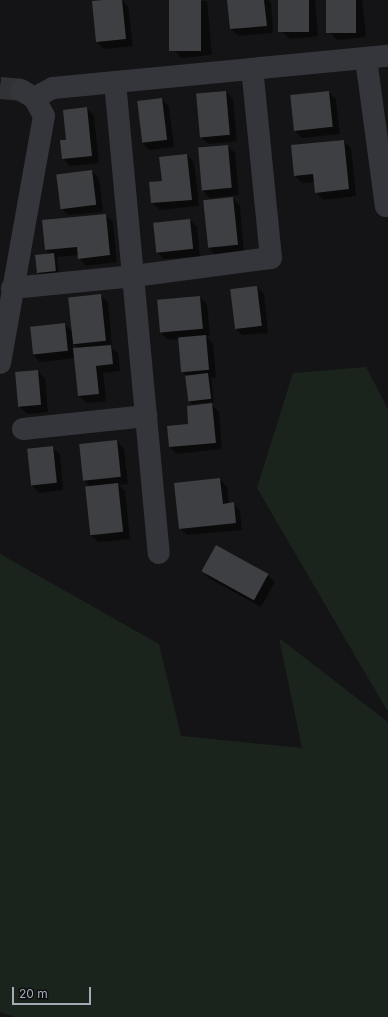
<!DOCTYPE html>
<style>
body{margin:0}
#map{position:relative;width:388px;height:1017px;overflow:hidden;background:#141416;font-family:Inter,sans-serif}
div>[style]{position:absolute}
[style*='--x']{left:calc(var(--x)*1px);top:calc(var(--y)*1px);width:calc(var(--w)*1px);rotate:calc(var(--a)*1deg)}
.green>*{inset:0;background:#1b241c}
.shadow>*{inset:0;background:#0007}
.building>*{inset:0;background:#3e3f43;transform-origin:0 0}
.minor-tunnel>*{height:22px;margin-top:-11px;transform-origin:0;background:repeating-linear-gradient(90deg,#313236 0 22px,transparent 0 33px)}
.minor>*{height:22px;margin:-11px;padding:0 11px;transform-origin:11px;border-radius:11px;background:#34363b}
.tertiary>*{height:22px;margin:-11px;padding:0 11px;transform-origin:11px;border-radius:11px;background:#34363b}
span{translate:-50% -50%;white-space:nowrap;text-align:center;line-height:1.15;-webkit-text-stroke:4px #0f0f11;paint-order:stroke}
.scale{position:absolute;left:12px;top:987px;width:79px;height:18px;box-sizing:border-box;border:2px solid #a4abb7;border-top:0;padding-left:5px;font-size:12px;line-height:14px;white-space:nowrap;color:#a4abb7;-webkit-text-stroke:3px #0f0f11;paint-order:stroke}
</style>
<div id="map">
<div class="green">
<i style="clip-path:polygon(366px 367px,388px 409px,388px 712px,257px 488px,293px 373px)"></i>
<i style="clip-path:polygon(0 554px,159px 644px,181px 736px,302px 748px,279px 638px,388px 722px,388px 1017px,15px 1017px,0 1012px)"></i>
</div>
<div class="shadow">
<i style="clip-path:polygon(112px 0,122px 0,128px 6px,133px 46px,104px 49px,97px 42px)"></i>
<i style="clip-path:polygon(170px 0,207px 1px,212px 55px,182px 58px,175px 51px)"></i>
<i style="clip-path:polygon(228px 0,268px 0,271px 3px,273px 33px,239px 36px,231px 29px)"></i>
<i style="clip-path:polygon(279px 0,315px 0,318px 36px,290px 39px,282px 31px)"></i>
<i style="clip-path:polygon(327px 0,362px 0,366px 37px,337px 40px,330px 33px)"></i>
<i style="clip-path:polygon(226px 92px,233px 99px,237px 141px,209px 144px,201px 137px)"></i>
<i style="clip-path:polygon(329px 92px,336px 99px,340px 134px,302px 138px,295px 131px)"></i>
<i style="clip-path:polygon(162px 99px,169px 107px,174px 147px,149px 150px,142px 142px)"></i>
<i style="clip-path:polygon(87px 108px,94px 116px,99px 163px,70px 166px,63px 158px,67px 141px)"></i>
<i style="clip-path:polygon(344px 141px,351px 148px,356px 196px,323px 200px,316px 192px,315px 182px,302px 183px,295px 176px)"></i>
<i style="clip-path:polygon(228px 146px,235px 153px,239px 195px,210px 198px,203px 191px,199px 149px)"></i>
<i style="clip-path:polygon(187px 155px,194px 162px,199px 206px,160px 210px,152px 203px,150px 183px,163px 182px)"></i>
<i style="clip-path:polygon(92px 171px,99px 178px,103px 212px,68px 215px,61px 208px)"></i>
<i style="clip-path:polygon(233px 198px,240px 206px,244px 252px,215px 255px,208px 247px)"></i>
<i style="clip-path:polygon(106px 215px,113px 222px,117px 262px,86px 266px,79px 258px,79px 255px,57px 257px,59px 274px,41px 276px,38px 272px,36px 256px,50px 255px,46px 250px,43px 221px)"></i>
<i style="clip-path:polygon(190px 220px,197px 227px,200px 256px,164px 259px,157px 252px,155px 224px)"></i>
<i style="clip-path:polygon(257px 287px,264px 294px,268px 333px,242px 335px,235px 328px)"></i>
<i style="clip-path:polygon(evenodd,100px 295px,108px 302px,112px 348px,118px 353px,120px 371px,103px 373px,106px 401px,87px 403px,79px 396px,75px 358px,40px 362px,33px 355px,65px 324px,73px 332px,100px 295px,73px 343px,79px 349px,73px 349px,73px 343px)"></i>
<i style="clip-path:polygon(200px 297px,207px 304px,210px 335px,206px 336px,213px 343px,216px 377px,211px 378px,214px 402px,192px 404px,189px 401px,186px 375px,183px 372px,179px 339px,168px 340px,161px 333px)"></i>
<i style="clip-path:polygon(38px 371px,45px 379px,48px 412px,27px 414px,20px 407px)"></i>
<i style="clip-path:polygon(211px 404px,219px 412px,222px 449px,177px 454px,170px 447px)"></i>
<i style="clip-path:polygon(117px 441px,124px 449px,128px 484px,119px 485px,125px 491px,130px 539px,98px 542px,90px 535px,90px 487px,84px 480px)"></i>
<i style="clip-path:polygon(52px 447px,60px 454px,63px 490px,39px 493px,32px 486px)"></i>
<i style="clip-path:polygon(220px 479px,227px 487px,229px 504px,233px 503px,240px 511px,242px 530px,187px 535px,180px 528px)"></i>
<i style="clip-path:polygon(217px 546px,268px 575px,275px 582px,261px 607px,210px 579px,203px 571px)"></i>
</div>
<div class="building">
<i style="clip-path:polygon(103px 0,122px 0,126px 39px,96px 42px,92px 1px)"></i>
<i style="left:169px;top:0;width:32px;height:51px"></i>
<i style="clip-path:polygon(227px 0,264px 0,267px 26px,230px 29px)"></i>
<i style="left:278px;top:0;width:31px;height:32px"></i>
<i style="left:326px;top:0;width:30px;height:33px"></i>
<i style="left:226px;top:91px;width:44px;height:30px;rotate:85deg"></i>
<i style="left:329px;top:91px;width:36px;height:39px;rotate:84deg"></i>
<i style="left:162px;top:98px;width:42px;height:25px;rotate:83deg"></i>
<i style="clip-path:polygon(87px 107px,92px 156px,62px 159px,60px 140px,66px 140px,63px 110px)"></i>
<i style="clip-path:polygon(344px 140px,349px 189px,315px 193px,313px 174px,294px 176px,291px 145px)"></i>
<i style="left:228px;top:145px;width:43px;height:30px;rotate:85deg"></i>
<i style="clip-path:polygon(187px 154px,192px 200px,151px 203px,149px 182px,162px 181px,159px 157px)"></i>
<i style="left:92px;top:170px;width:35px;height:36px;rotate:83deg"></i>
<i style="left:233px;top:197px;width:48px;height:30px;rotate:84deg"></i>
<i style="clip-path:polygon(106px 214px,110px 255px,78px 259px,77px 247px,45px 250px,42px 220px)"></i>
<i style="left:190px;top:219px;width:30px;height:37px;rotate:84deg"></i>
<i style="left:54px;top:253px;width:18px;height:19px;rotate:84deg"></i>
<i style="left:257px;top:286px;width:40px;height:27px;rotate:83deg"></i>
<i style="left:101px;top:294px;width:47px;height:33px;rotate:84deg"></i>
<i style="left:200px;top:296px;width:33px;height:43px;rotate:85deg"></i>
<i style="left:65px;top:323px;width:28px;height:35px;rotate:84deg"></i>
<i style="left:206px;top:335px;width:35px;height:28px;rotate:85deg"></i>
<i style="clip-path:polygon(111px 345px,113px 364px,96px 366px,99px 394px,78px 396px,73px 348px)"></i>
<i style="left:38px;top:370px;width:35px;height:23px;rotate:85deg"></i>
<i style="left:208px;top:373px;width:26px;height:23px;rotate:83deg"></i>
<i style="clip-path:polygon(212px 403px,216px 443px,169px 447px,167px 426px,188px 424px,187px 406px)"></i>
<i style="left:117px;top:440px;width:37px;height:38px;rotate:84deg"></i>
<i style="left:53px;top:446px;width:37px;height:26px;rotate:84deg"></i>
<i style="clip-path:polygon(220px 478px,223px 504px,234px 502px,236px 523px,179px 529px,174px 483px)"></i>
<i style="left:118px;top:483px;width:49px;height:33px;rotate:84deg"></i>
<i style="left:216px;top:545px;width:60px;height:30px;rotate:29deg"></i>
</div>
<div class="minor-tunnel">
<i style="--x:0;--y:88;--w:21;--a:5"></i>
</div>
<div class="minor">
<i style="--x:366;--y:59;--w:148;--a:82.3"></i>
<i style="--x:386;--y:206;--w:2;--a:0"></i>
<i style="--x:115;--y:82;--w:473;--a:84.7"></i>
<i style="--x:12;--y:288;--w:123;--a:-5.6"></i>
<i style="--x:134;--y:276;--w:138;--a:-7.5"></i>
<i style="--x:271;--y:258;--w:190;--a:-95.7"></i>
<i style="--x:0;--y:363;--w:251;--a:-79.9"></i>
<i style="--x:44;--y:116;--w:21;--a:-119"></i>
<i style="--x:34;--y:98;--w:15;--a:-148"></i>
<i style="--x:23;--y:429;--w:124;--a:-6"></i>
</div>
<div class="tertiary">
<i style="--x:34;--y:98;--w:21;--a:-28"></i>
<i style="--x:53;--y:88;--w:337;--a:-5.5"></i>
</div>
<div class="scale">20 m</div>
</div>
